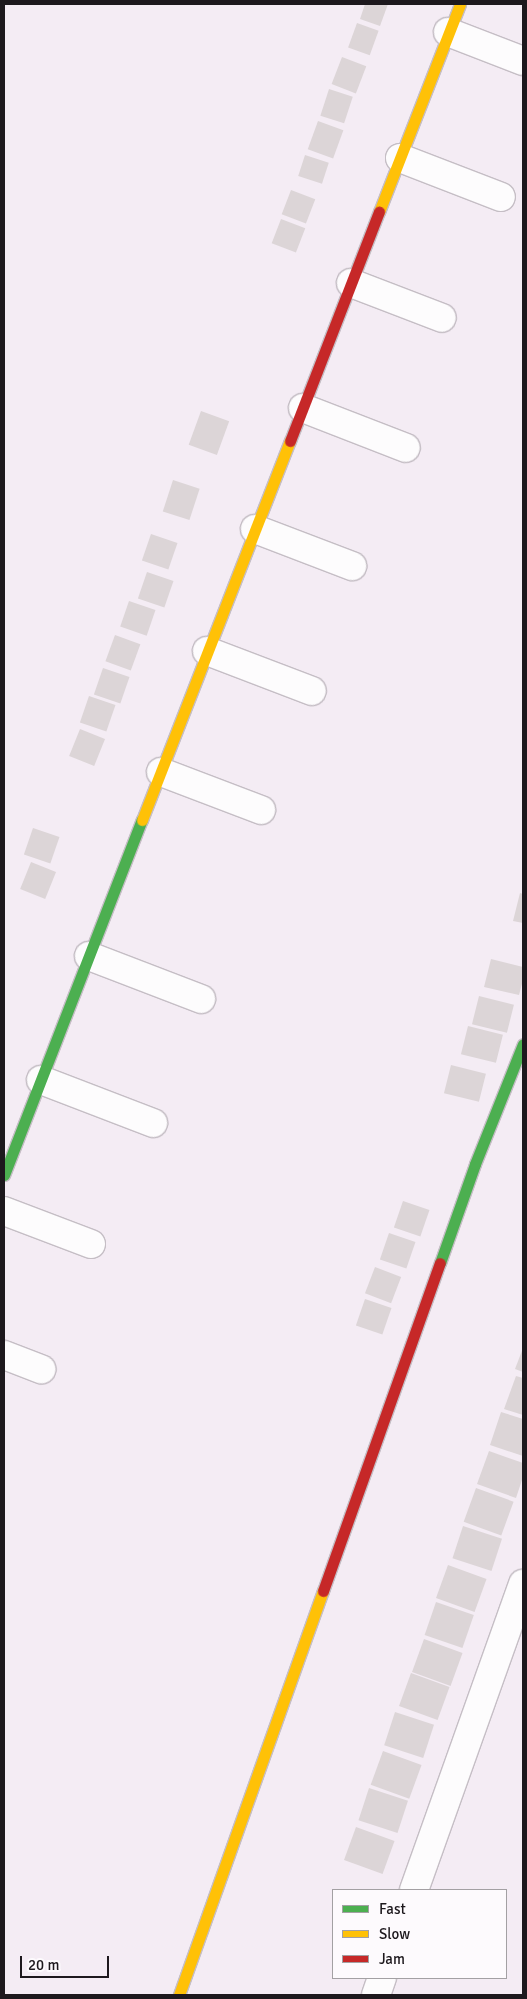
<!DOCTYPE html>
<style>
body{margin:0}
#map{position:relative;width:527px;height:1999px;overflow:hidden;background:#f4ecf4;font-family:Signika,sans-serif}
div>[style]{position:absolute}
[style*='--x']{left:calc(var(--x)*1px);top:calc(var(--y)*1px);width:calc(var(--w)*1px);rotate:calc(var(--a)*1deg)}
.building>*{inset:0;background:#dcd5d7;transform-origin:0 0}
.roads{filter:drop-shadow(1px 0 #c5bec5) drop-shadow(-1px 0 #c5bec5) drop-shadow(0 1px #c5bec5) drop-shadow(0 -1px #c5bec5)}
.street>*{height:28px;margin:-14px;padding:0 14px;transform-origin:14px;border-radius:14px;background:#fdfcfd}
.fast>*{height:11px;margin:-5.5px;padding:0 5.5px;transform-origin:5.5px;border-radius:5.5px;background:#4caf50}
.slow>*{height:11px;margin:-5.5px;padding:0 5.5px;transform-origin:5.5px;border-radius:5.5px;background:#ffc107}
.jam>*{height:11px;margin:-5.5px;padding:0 5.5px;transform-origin:5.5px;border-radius:5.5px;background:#c62828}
span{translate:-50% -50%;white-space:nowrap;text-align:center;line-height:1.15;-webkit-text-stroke:4px #fdfafd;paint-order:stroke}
.frame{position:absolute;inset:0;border:5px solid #1d181d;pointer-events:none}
.legend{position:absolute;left:332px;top:1889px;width:175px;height:90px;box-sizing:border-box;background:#fdfafd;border:1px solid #a3a0a3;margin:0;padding:6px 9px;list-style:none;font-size:15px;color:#1d181d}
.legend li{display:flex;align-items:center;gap:10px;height:25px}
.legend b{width:25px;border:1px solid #a3a0a3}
.scale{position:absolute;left:20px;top:1956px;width:89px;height:22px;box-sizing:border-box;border:2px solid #1d181d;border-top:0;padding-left:6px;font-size:15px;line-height:18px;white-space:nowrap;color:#1d181d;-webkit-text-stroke:4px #fdfafd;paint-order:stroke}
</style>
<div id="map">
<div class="building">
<i style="clip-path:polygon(365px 4px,388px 4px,380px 26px,360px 19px)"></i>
<i style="left:357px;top:23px;width:23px;height:26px;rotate:20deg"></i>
<i style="left:342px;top:57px;width:26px;height:29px;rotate:21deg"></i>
<i style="left:329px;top:89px;width:25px;height:28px;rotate:18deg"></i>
<i style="left:318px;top:121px;width:27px;height:30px;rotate:20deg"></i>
<i style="left:305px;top:155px;width:25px;height:22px;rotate:18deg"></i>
<i style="left:291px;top:190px;width:26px;height:26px;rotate:21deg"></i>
<i style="left:281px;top:219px;width:26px;height:26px;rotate:21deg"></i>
<i style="left:201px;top:411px;width:30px;height:36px;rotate:20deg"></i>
<i style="left:173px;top:480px;width:28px;height:33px;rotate:18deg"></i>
<i style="left:151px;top:534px;width:28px;height:28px;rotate:19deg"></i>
<i style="left:147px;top:572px;width:28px;height:28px;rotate:19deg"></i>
<i style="left:129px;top:601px;width:28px;height:27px;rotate:19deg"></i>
<i style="left:115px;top:635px;width:27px;height:28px;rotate:20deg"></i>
<i style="left:103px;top:668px;width:28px;height:28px;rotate:19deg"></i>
<i style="left:89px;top:696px;width:28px;height:28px;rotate:19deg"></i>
<i style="left:80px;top:729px;width:27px;height:29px;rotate:22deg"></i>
<i style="left:33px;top:828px;width:28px;height:28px;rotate:19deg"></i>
<i style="left:31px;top:862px;width:27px;height:29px;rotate:22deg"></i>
<i style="clip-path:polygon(520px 893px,523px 894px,523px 923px,513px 921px)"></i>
<i style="clip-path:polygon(491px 959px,523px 967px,523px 980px,519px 995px,484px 987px)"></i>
<i style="left:479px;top:996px;width:36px;height:29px;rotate:14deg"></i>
<i style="left:468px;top:1026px;width:36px;height:29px;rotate:14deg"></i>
<i style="left:451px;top:1065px;width:36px;height:29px;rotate:14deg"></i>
<i style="left:403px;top:1201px;width:28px;height:28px;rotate:19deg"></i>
<i style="left:389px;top:1233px;width:28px;height:28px;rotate:19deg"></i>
<i style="left:375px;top:1267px;width:28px;height:28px;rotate:21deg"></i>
<i style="left:365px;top:1299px;width:28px;height:28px;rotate:19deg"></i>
<i style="clip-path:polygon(523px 1348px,523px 1372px,515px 1369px)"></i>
<i style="clip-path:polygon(516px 1376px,523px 1378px,523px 1415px,504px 1409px)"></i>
<i style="clip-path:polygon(501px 1412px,523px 1419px,523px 1456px,490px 1445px)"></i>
<i style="clip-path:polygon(489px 1451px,523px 1463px,523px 1477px,516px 1498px,477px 1484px)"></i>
<i style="left:476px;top:1488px;width:40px;height:36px;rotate:20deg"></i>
<i style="left:463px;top:1526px;width:41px;height:34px;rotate:18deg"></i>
<i style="left:448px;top:1565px;width:41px;height:35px;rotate:20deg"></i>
<i style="left:436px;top:1602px;width:40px;height:35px;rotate:19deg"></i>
<i style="left:424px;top:1639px;width:41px;height:35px;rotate:20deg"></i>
<i style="left:411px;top:1673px;width:41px;height:35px;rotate:20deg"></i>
<i style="left:395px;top:1712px;width:41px;height:35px;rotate:18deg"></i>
<i style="left:383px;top:1751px;width:41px;height:36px;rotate:20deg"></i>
<i style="left:369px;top:1788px;width:41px;height:34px;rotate:18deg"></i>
<i style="left:356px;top:1827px;width:41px;height:35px;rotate:20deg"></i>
</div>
<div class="roads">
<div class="street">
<i style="--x:448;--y:32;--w:80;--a:21.1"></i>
<i style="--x:400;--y:158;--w:108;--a:21.1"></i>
<i style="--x:351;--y:283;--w:97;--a:21"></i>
<i style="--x:303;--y:408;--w:110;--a:21.2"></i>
<i style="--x:255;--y:529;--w:104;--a:20.9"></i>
<i style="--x:207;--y:651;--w:112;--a:20.9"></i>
<i style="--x:161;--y:772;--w:107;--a:20.8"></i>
<i style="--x:89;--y:956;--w:120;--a:21"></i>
<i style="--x:41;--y:1080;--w:120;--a:21"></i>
<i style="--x:4;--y:1211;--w:93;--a:20.8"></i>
<i style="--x:4;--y:1355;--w:40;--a:21"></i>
<i style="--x:414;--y:1890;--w:325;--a:-70.4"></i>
<i style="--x:376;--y:1995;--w:18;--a:-71"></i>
</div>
<div class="fast">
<i style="--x:4;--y:1175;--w:381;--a:-68.8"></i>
<i style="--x:440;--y:1263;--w:105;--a:-70.5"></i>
<i style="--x:475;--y:1164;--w:129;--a:-68.2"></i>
</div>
<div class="slow">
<i style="--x:379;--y:212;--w:223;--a:-68.7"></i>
<i style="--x:142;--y:820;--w:407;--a:-68.7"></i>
<i style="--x:179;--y:1995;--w:429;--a:-70.4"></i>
</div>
<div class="jam">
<i style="--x:290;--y:441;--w:246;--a:-68.8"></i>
<i style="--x:323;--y:1591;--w:348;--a:-70.4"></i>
</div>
</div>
<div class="frame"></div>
<ul class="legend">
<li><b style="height:6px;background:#4caf50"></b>Fast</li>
<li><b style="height:6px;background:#ffc107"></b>Slow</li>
<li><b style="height:6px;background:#c62828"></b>Jam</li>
</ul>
<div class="scale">20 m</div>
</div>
